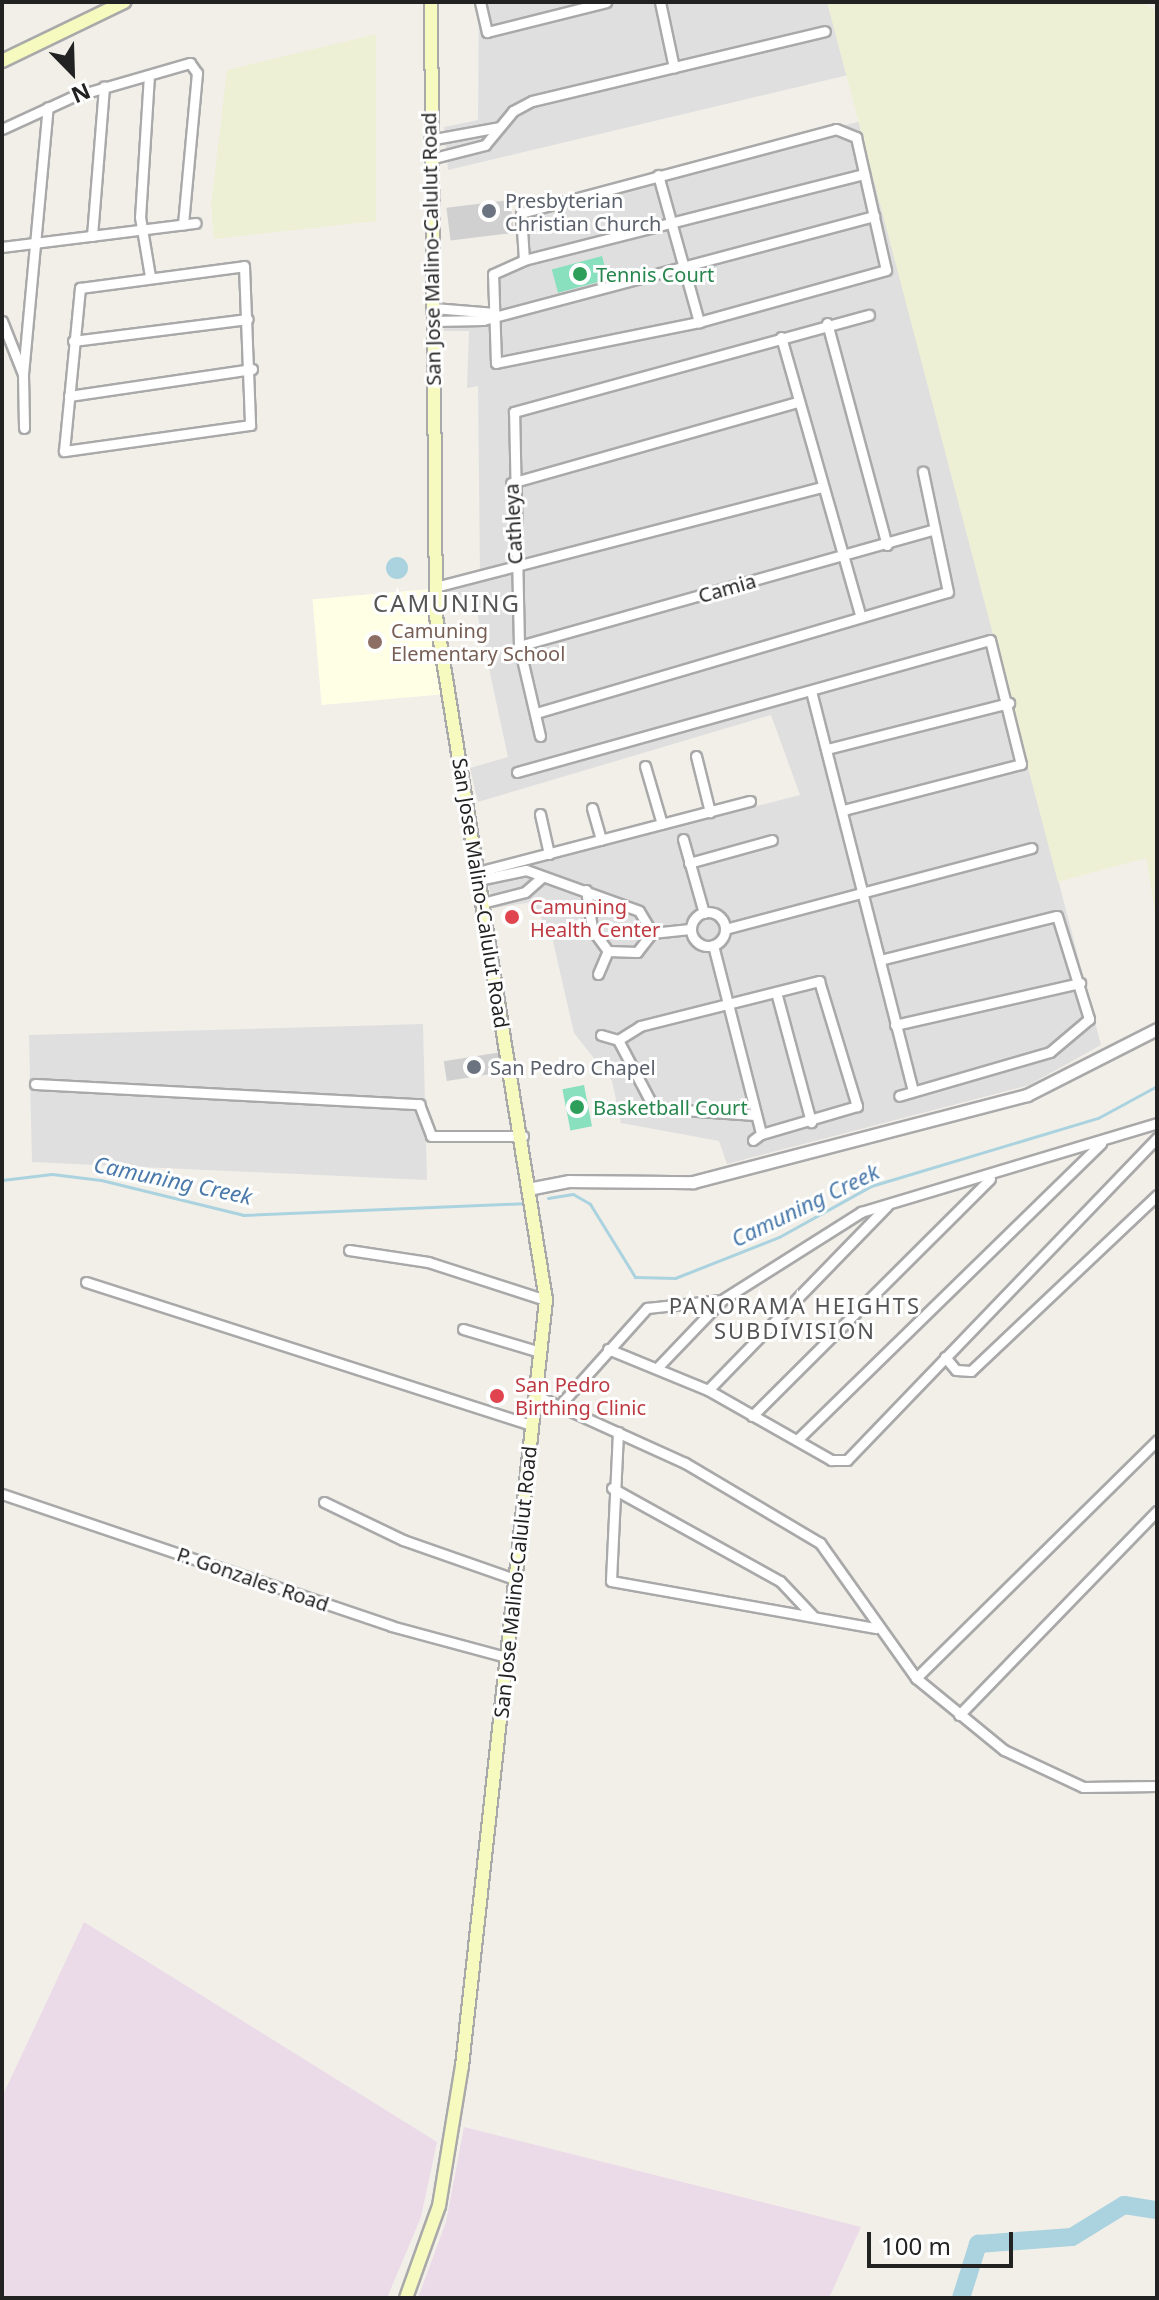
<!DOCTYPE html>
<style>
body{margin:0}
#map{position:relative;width:1159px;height:2300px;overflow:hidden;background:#f2efe9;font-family:"Noto Sans",sans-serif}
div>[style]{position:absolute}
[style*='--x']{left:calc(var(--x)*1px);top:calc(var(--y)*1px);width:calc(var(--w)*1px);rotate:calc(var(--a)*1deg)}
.residential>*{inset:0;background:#e0dfdf}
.industrial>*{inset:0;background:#ebdbe8}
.education>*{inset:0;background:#ffffe5;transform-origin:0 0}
.religious>*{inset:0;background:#d0d0d0;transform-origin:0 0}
.farmland>*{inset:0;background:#eef0d5}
.pitch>*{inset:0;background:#88e0be;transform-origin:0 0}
.water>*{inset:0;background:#aad3df}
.round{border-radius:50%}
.stream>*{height:3px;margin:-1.5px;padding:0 1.5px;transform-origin:1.5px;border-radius:1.5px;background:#aad3df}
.river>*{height:18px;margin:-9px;padding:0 9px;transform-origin:9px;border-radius:9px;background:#aad3df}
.roads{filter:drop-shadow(2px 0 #a9a9a9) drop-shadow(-2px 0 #a9a9a9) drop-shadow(0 2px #a9a9a9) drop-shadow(0 -2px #a9a9a9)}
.minor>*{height:9px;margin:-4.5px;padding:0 4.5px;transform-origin:4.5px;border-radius:4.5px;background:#fff}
.minor>.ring{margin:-4.5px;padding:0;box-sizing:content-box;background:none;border:9px solid #fff;border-radius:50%}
.tertiary>*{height:11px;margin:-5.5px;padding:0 5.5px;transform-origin:5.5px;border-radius:5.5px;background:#fff}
.secondary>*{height:12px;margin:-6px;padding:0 6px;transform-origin:6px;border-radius:6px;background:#f7fabf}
.dots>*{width:22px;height:22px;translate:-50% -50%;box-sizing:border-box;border:4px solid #fff;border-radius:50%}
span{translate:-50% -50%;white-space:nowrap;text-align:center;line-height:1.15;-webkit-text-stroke:6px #fff;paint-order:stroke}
.worship-label{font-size:20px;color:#5b616d}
.left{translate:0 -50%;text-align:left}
.street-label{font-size:20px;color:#222}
.leisure-label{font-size:20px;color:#27864d}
.education-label{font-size:20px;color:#785e54}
.health-label{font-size:20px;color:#be3a42}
.water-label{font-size:22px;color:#4a7aab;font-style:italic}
.neighbourhood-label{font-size:22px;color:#555;letter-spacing:2px}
.quarter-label{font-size:24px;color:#555;letter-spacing:2px}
.frame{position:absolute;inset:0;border:4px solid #222;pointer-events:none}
.north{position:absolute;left:32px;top:32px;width:80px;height:80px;-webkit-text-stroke:6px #fff;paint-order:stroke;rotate:157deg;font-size:22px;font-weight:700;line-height:32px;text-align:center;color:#222}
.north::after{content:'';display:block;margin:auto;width:28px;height:36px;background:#222;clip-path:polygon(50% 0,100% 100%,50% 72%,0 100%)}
.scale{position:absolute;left:867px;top:2232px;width:146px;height:36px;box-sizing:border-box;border:4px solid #222;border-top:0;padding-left:10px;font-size:24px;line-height:28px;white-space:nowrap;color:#222;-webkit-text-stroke:6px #fff;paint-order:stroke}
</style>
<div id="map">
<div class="residential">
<i style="clip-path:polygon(479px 2px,827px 2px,848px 75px,448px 170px,444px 127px,478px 120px)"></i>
<i style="clip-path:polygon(861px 121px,1101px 1045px,1029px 1085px,727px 1164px,719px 1141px,621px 1123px,612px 1081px,574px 1033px,552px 937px,532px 902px,494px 908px,486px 875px,800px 795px,771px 715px,478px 802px,470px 768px,508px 757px,473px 594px,446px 600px,445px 588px,480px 577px,478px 386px,467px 388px,469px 331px,444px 331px,443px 309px,490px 308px,493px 269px,519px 258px,514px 211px)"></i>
<i style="clip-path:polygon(423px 1024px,427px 1180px,32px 1162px,29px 1035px)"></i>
</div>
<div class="industrial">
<i style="clip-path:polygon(84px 1922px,437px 2142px,421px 2217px,387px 2298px,2px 2298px,2px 2097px)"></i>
<i style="clip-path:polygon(464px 2127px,861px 2227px,829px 2298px,418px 2298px,446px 2222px)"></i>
</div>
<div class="education">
<i style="left:431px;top:589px;width:106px;height:119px;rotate:85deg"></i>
</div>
<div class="religious">
<i style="left:510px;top:200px;width:33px;height:64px;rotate:83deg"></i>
<i style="left:502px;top:1052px;width:20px;height:59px;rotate:81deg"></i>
</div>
<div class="farmland">
<i style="clip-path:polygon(827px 2px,1142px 2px,1157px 11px,1155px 912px,1146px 858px,1058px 882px)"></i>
<i style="clip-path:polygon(376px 34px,376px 221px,214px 239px,211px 205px,227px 70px)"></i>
</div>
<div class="pitch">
<i style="left:602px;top:256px;width:24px;height:52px;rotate:75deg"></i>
<i style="left:584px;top:1085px;width:42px;height:22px;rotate:79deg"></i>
</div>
<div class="water">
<i class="round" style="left:386px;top:557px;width:22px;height:22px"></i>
</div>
<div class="stream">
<i style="--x:2;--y:1180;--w:50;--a:-6.8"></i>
<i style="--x:52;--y:1174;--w:49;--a:7"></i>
<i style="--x:101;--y:1180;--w:146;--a:13.8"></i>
<i style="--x:243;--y:1215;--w:285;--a:-2.4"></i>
<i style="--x:548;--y:1198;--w:25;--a:-9"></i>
<i style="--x:573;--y:1194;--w:20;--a:30"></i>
<i style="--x:590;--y:1204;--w:86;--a:58.3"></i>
<i style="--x:635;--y:1277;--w:40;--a:1.4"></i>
<i style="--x:675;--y:1278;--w:112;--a:-21.5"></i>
<i style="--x:779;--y:1237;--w:105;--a:-29"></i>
<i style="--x:871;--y:1186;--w:237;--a:-16.7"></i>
<i style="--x:1098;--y:1118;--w:67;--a:-28.5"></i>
</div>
<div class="river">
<i style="--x:961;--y:2298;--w:57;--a:-72.5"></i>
<i style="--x:978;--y:2244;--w:94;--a:-4.3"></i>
<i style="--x:1072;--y:2237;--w:61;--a:-31.6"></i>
<i style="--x:1124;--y:2205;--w:33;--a:9"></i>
</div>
<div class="roads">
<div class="minor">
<i style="--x:480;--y:2;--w:31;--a:77"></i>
<i style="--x:487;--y:32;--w:123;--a:-14.1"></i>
<i style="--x:660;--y:2;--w:67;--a:78"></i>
<i style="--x:149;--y:75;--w:142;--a:93.6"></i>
<i style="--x:140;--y:217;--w:60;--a:80.4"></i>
<i style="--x:2;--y:129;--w:77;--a:-24.6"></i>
<i style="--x:72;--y:97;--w:123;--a:-16.1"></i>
<i style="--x:190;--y:63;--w:12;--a:55"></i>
<i style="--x:197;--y:73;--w:152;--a:95.3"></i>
<i style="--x:836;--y:129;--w:22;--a:22"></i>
<i style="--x:856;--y:137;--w:136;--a:77.3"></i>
<i style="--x:886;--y:270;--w:194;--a:164.5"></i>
<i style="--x:699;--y:322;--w:207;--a:168.6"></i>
<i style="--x:496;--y:363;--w:89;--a:-91.9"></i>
<i style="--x:493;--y:274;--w:34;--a:-24"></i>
<i style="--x:524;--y:260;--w:47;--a:-93.7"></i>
<i style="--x:521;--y:213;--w:326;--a:-14.9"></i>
<i style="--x:429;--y:140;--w:71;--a:-10.5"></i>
<i style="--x:430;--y:159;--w:57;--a:-14.3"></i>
<i style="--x:485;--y:145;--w:44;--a:-50.5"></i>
<i style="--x:513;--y:111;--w:21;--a:-28"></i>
<i style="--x:532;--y:101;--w:301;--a:-13.4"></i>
<i style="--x:658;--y:175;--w:153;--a:74.4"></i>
<i style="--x:92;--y:236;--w:150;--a:-85.4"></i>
<i style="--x:2;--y:247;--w:195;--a:-7.1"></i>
<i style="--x:524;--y:260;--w:351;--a:-14.2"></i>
<i style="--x:244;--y:266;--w:159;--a:87.8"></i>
<i style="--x:250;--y:425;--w:188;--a:172"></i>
<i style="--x:64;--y:451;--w:164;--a:-84.4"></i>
<i style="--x:80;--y:288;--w:165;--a:-7.6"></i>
<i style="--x:433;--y:308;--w:62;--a:4.6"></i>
<i style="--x:2;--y:321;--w:57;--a:68.4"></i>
<i style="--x:23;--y:374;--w:54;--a:88.9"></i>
<i style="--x:433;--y:321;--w:50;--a:-1.1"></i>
<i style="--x:483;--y:320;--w:405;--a:-14.9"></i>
<i style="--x:827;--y:323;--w:230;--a:74.9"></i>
<i style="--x:781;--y:337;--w:288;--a:74.1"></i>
<i style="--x:73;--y:341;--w:176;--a:-7.2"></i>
<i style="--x:23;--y:374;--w:268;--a:-84.7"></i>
<i style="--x:69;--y:396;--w:185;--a:-8.4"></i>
<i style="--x:511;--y:483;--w:298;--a:-15.8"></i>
<i style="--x:435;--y:587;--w:400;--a:-14.5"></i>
<i style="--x:519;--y:646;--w:431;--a:-15.7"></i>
<i style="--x:811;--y:691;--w:410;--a:75.7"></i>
<i style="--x:536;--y:713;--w:429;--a:-16.4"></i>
<i style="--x:948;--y:592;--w:123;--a:-101.8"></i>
<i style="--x:540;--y:736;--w:92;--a:-103.1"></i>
<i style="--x:519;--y:646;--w:234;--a:-91.2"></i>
<i style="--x:514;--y:412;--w:368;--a:-15.3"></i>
<i style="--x:827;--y:749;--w:188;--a:-14.2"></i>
<i style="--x:696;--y:756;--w:58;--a:76"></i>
<i style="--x:645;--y:766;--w:60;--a:73.7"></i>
<i style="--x:517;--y:772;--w:491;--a:-15.6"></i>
<i style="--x:990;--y:640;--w:128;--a:76"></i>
<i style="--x:1021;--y:764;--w:184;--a:165.5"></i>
<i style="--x:592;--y:808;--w:33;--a:74"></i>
<i style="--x:540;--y:814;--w:41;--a:77.3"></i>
<i style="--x:683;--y:839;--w:77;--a:74.2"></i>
<i style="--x:689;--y:863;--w:86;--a:-15.5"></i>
<i style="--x:481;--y:871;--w:278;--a:-14.6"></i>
<i style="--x:483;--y:879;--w:44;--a:-11.8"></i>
<i style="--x:526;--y:870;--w:120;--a:19.9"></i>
<i style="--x:639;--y:911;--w:26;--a:59"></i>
<i style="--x:652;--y:933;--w:38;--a:-6"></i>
<i style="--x:586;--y:890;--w:39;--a:81"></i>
<i style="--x:592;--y:929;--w:27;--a:54"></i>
<i style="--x:608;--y:951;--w:29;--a:2"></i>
<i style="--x:637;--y:952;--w:24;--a:-52"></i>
<i style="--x:486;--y:902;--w:40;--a:-14.4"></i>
<i style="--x:525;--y:892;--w:23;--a:-41"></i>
<i class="ring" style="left:691px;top:912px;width:25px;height:25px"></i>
<i style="--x:725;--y:929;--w:317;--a:-14.8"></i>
<i style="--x:713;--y:945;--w:195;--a:75.7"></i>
<i style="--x:761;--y:1134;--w:10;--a:143"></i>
<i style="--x:880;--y:960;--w:182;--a:-14"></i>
<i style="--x:1057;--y:916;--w:108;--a:72.7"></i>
<i style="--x:1089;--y:1019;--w:51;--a:139.8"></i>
<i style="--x:1050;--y:1052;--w:157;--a:163.8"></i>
<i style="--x:598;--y:974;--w:25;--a:-67"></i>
<i style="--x:776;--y:992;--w:135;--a:74.9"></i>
<i style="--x:895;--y:1025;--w:190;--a:-12.8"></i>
<i style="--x:601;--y:1035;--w:18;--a:16"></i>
<i style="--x:618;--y:1040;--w:77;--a:62.1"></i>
<i style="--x:654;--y:1108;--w:101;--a:4"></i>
<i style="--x:618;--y:1040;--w:26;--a:-32"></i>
<i style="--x:640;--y:1026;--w:185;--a:-14.1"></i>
<i style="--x:819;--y:981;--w:131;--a:73.1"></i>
<i style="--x:857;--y:1106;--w:100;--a:163.7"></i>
<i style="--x:35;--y:1084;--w:385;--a:3"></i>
<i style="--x:419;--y:1104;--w:34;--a:69"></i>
<i style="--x:431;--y:1136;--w:92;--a:0"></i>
<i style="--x:349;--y:1250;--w:80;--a:8.6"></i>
<i style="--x:428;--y:1262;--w:124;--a:17.9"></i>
<i style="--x:86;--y:1282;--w:467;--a:17.8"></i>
<i style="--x:463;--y:1329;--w:80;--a:16.6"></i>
<i style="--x:608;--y:1349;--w:108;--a:22.3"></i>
<i style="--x:708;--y:1390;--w:142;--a:29.6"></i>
<i style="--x:831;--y:1460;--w:16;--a:0"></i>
<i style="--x:847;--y:1460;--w:447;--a:-46.1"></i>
<i style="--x:945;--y:1357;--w:17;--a:50"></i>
<i style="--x:956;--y:1370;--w:15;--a:4"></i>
<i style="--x:971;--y:1371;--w:256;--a:-43.4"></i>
<i style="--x:657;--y:1368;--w:94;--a:-46.3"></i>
<i style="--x:708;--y:1390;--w:257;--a:-45.8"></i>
<i style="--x:535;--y:1395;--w:165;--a:24.4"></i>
<i style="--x:685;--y:1463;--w:157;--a:30.7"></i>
<i style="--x:820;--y:1543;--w:166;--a:54.6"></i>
<i style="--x:916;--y:1678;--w:114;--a:39.3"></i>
<i style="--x:1004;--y:1750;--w:87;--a:25.1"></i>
<i style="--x:1083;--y:1787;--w:74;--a:-0.8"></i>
<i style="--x:559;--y:1406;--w:132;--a:-48.1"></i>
<i style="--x:647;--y:1308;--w:75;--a:-6.1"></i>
<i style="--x:722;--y:1300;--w:165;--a:-32.3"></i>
<i style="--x:861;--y:1212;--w:309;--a:-16.7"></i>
<i style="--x:752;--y:1416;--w:336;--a:-44.9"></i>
<i style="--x:618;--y:1432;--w:149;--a:92.7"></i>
<i style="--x:611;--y:1581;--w:269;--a:10.1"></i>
<i style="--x:797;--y:1440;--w:425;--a:-44.3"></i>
<i style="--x:612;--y:1488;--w:192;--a:29"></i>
<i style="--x:780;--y:1581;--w:47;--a:46.7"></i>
<i style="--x:2;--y:1494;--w:411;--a:18.7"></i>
<i style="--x:391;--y:1626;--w:119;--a:15.1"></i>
<i style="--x:324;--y:1502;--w:88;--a:25.7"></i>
<i style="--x:403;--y:1540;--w:121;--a:19.3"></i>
<i style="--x:916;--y:1678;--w:339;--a:-44.6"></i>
<i style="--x:959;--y:1715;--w:284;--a:-45.9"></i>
</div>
<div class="tertiary">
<i style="--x:533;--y:1188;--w:37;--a:-11"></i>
<i style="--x:569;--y:1181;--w:124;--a:0.5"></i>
<i style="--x:693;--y:1182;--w:345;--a:-14.6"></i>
<i style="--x:1027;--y:1095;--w:146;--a:-26.9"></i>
</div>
<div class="secondary">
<i style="--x:2;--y:61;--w:136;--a:-25.8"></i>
<i style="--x:406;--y:2298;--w:98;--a:-70.3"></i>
<i style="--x:439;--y:2206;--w:142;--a:-80.7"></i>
<i style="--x:462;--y:2066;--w:771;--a:-83.74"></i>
<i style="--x:546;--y:1300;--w:693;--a:-99.14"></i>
<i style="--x:436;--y:616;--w:614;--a:-90.47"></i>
</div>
</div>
<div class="dots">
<i style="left:489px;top:211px;background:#6b7280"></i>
<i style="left:580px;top:274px;background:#2e9e5b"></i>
<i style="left:375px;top:642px;background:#8d6e63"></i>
<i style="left:512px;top:917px;background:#e0444e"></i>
<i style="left:474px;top:1067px;background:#6b7280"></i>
<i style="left:577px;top:1107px;background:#2e9e5b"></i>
<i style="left:497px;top:1396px;background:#e0444e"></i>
</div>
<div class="worship-label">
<span class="left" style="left:505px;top:212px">Presbyterian<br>Christian Church</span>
<span class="left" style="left:490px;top:1067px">San Pedro Chapel</span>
</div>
<div class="street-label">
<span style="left:431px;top:249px;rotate:-91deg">San Jose Malino-Calulut Road</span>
<span style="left:513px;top:524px;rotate:-93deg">Cathleya</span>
<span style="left:727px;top:588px;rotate:-16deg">Camia</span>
<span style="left:481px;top:893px;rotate:81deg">San Jose Malino-Calulut Road</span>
<span style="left:253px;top:1579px;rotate:19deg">P. Gonzales Road</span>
<span style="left:515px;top:1582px;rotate:-84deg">San Jose Malino-Calulut Road</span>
</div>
<div class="leisure-label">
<span class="left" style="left:596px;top:274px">Tennis Court</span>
<span class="left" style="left:593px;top:1107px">Basketball Court</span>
</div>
<div class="education-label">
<span class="left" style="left:391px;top:642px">Camuning<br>Elementary School</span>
</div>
<div class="health-label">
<span class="left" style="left:530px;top:918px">Camuning<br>Health Center</span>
<span class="left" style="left:515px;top:1396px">San Pedro<br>Birthing Clinic</span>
</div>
<div class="water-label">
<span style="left:173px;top:1180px;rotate:12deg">Camuning Creek</span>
<span style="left:805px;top:1205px;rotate:-26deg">Camuning Creek</span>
</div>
<div class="neighbourhood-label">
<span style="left:795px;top:1318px">PANORAMA HEIGHTS<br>SUBDIVISION</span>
</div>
<div class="quarter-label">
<span style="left:447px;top:603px">CAMUNING</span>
</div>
<div class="frame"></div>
<div class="north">N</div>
<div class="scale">100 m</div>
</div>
